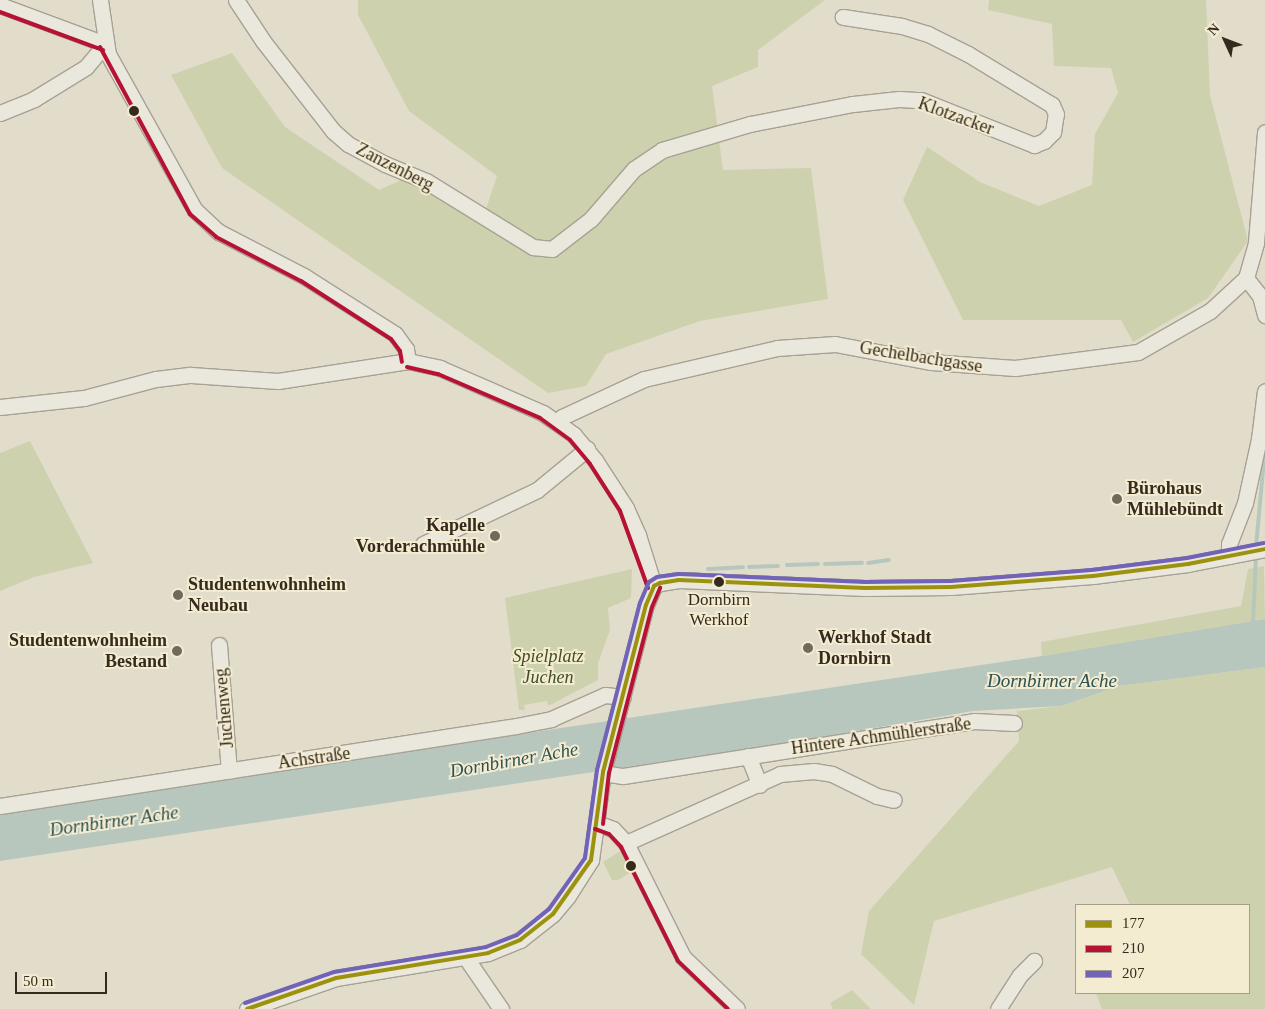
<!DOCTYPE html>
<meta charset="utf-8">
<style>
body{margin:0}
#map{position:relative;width:1265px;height:1009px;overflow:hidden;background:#e2ddcb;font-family:"Times New Roman",serif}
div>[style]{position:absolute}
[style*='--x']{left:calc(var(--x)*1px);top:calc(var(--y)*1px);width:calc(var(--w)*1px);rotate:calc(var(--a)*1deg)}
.green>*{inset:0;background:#ced1ae}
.water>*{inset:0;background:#b7c7be}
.stream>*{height:4px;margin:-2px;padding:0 2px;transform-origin:2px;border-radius:2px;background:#b7c7be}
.roads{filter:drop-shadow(1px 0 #a7a194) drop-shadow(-1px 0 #a7a194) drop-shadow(0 1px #a7a194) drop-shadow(0 -1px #a7a194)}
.minor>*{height:15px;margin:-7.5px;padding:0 7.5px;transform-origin:7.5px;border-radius:7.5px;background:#eae7dc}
.bus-1>*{height:4px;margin:-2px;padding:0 2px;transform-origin:2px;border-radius:2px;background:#9c920e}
.bus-2>*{height:4px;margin:-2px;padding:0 2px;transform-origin:2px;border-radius:2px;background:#b71234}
.bus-3>*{height:4px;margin:-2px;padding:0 2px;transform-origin:2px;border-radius:2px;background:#7163b7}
.dots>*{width:14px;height:14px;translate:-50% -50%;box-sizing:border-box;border:2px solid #f3ecd1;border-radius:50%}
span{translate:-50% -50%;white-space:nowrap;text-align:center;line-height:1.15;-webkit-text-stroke:4px #f3ecd1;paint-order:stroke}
.bus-label{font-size:17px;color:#342a1e}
.street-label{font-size:18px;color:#342a1e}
.poi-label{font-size:18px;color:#342a1e;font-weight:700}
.left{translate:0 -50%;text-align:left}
.right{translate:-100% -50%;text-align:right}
.park-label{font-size:18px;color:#414f25;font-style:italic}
.water-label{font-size:19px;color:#2e5253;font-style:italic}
.legend{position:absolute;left:1075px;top:904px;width:175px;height:90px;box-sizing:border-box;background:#f3ecd1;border:1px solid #a79e89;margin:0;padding:6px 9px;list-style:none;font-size:15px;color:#342a1e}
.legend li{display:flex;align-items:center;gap:10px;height:25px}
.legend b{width:25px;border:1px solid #a79e89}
.north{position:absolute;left:1200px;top:15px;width:50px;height:50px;-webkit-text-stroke:4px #f3ecd1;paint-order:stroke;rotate:313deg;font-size:14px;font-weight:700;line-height:20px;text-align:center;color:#342a1e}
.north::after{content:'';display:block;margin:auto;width:18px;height:22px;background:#342a1e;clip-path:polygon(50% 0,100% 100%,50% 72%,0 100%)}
.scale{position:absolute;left:15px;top:972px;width:92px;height:22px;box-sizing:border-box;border:2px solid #342a1e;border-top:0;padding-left:6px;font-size:15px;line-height:18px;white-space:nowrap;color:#342a1e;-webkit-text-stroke:4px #f3ecd1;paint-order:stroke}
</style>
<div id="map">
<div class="green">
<i style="clip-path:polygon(358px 0,825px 0,758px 50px,758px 67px,712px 86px,723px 170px,811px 168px,828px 299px,700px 321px,606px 354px,586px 386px,548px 393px,222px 168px,171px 75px,232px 53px,285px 127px,379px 190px,406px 178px,485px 212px,497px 176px,409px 111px,358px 15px)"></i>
<i style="clip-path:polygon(989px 0,1206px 0,1210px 95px,1248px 241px,1208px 298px,1133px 342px,1121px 320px,963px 320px,903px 200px,927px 147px,980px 182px,1039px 206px,1092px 185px,1095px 134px,1118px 93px,1111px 68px,1054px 66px,1052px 24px,988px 10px)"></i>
<i style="clip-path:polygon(30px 441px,93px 563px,34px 577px,0 591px,0 453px)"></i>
<i style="clip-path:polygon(1264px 566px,1265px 619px,1042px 656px,1041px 642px,1241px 606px,1248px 569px)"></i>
<i style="clip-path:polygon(632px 569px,631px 598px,608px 608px,610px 630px,598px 663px,598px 680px,548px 706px,547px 701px,524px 705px,525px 710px,519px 710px,505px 598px)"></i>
<i style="clip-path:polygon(1265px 667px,1265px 1009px,1102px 1009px,1096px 993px,1249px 993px,1249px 905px,1130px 905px,1112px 867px,934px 921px,914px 1005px,861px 954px,869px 911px,1019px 741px,1017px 711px,1061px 706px,1119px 686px)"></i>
<i style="clip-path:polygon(622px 850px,633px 871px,618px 880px,612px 880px,603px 862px)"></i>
<i style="clip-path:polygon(852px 990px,871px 1009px,833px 1009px,830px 1003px)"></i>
</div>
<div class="water">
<i style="clip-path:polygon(1265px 619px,1265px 667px,1119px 686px,1061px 706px,973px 711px,787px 743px,0 861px,0 812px,1042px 656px)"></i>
</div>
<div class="stream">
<i style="--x:1256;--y:547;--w:98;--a:-84.8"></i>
<i style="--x:868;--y:563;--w:21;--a:-8"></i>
<i style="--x:825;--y:564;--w:37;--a:-2"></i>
<i style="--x:787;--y:565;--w:31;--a:-2"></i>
<i style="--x:749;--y:567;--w:29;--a:-2"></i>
<i style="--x:708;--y:569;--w:35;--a:-3"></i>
<i style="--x:1253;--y:624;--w:70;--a:-87.5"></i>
</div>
<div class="roads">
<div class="minor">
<i style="--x:100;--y:0;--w:55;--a:81.6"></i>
<i style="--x:108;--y:54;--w:179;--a:60.9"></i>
<i style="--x:195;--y:210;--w:33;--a:43"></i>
<i style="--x:219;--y:232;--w:96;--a:27.4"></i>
<i style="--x:304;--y:276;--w:108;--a:32.5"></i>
<i style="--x:395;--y:334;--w:19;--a:54"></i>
<i style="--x:406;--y:349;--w:12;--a:81"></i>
<i style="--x:236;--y:0;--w:49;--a:56.6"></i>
<i style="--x:263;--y:41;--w:114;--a:52.1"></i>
<i style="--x:333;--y:131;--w:20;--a:41"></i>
<i style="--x:348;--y:144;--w:42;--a:28.4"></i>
<i style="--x:385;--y:164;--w:44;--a:22.5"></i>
<i style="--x:426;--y:181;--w:126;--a:31.7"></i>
<i style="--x:533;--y:247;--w:19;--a:6"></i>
<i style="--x:552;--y:249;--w:49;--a:-37.6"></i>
<i style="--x:591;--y:219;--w:66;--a:-49.3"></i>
<i style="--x:634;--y:169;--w:34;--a:-34"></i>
<i style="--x:662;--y:150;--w:92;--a:-16.5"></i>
<i style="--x:750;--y:124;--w:105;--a:-11"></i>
<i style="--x:853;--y:104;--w:46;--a:-6.2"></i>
<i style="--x:899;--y:99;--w:22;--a:3"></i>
<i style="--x:921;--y:100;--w:122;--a:21.7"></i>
<i style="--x:1034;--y:145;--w:11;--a:-22"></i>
<i style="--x:1044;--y:141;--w:13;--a:-45"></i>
<i style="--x:1053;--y:132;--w:18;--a:-81"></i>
<i style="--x:1056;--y:114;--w:10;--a:-114"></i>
<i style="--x:1052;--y:105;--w:98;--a:-148.7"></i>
<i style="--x:968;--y:54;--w:45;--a:-153.4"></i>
<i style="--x:928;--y:34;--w:27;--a:-163"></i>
<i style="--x:902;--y:26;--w:60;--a:-171.3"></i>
<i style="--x:0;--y:5;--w:112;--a:20.4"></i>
<i style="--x:0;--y:113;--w:37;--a:-22"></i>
<i style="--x:34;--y:99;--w:61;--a:-31.6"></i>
<i style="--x:86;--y:67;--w:30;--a:-50"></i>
<i style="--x:1246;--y:278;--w:23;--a:52"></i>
<i style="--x:1260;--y:296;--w:20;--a:75"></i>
<i style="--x:0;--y:407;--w:84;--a:-6.1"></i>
<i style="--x:84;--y:398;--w:74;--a:-14.8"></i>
<i style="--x:156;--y:379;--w:35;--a:-7"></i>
<i style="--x:191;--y:375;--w:87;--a:3.9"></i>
<i style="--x:278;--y:381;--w:132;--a:-8.7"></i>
<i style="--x:408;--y:361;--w:33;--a:12"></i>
<i style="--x:440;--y:368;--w:112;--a:23.6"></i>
<i style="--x:543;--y:413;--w:38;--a:35"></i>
<i style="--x:574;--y:435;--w:33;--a:50"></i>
<i style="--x:595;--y:460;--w:57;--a:57.1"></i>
<i style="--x:626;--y:508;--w:30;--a:66"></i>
<i style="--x:638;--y:535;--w:53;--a:72.6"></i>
<i style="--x:557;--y:422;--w:7;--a:-45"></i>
<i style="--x:562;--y:417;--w:90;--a:-24.9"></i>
<i style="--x:644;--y:379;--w:137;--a:-13.1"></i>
<i style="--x:777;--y:348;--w:58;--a:-3.9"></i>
<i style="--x:835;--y:344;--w:98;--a:10.6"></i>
<i style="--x:931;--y:362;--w:84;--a:4.1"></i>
<i style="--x:1015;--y:368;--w:124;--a:-7.4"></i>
<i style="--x:1138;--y:352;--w:83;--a:-29.7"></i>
<i style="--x:1210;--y:311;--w:49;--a:-42.5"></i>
<i style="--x:1246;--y:278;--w:37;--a:-74"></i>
<i style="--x:1256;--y:242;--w:110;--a:-85.3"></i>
<i style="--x:423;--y:544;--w:126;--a:-25.3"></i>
<i style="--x:537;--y:490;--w:65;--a:-39.4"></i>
<i style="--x:1229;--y:556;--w:12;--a:-90"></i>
<i style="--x:1229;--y:544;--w:44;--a:-68.7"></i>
<i style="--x:1245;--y:503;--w:66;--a:-77.7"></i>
<i style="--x:1259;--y:439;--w:48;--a:-82.9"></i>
<i style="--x:219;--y:645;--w:126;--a:85.5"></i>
<i style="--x:748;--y:756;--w:31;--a:68"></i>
<i style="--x:603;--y:773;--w:20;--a:9"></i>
<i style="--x:623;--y:776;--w:355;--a:-8.9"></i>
<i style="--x:974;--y:721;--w:40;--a:2.9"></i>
<i style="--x:0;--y:806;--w:522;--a:-8.81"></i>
<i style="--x:516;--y:726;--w:36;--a:-11"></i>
<i style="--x:551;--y:719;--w:59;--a:-24"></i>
<i style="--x:605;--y:695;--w:18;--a:6"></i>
<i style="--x:597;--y:823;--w:17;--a:21"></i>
<i style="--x:613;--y:829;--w:19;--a:47"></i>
<i style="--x:626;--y:843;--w:127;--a:63.4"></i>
<i style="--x:683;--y:957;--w:75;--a:43.9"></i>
<i style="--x:626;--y:843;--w:169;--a:-24.1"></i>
<i style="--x:780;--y:774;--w:34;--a:-5"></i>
<i style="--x:814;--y:771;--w:18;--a:9"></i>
<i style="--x:832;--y:774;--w:50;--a:26.1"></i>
<i style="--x:877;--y:796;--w:17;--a:13"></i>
<i style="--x:466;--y:958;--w:62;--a:55.5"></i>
<i style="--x:247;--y:1009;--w:94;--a:-19.2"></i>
<i style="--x:336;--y:978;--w:154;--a:-9.3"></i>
<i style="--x:488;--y:953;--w:35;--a:-22"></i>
<i style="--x:520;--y:940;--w:42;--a:-38.2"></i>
<i style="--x:553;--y:914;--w:23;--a:-50"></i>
<i style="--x:568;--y:896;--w:43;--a:-57.4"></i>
<i style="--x:591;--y:860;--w:89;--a:-82.2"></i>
<i style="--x:603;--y:772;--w:172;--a:-75.6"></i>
<i style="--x:646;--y:605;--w:21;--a:-67"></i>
<i style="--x:654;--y:586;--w:7;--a:-27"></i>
<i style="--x:660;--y:583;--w:19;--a:-9"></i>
<i style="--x:679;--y:580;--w:186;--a:2.5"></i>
<i style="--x:865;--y:588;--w:86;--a:-0.7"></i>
<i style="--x:951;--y:587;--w:142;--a:-4.4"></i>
<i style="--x:1093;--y:576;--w:96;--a:-7.2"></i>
<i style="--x:1188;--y:564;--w:78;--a:-11"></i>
<i style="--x:998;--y:1009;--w:40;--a:-57.1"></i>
<i style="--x:1020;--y:975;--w:20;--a:-45"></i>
</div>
</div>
<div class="bus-1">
<i style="--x:247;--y:1009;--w:94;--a:-19.2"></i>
<i style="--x:336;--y:978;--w:154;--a:-9.3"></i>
<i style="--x:488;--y:953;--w:35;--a:-22"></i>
<i style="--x:520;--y:940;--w:42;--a:-38.2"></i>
<i style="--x:553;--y:914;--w:66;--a:-54.9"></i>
<i style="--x:591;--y:860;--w:89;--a:-82.2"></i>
<i style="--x:603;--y:772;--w:172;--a:-75.6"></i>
<i style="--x:646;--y:605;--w:21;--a:-67"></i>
<i style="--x:654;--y:586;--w:7;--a:-27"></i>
<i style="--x:660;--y:583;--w:19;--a:-9"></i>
<i style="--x:679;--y:580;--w:186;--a:2.5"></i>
<i style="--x:865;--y:588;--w:86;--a:-0.7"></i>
<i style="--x:951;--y:587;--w:142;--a:-4.4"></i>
<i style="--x:1093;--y:576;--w:96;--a:-7.2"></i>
<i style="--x:1188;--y:564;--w:78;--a:-11"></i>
</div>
<div class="bus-2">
<i style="--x:0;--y:12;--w:110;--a:20.3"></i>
<i style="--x:100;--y:47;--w:190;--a:61.7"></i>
<i style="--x:190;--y:214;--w:35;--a:41"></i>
<i style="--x:216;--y:237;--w:96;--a:27.4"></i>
<i style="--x:301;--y:281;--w:107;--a:32.8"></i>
<i style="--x:391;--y:339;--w:15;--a:53"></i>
<i style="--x:400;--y:351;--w:11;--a:80"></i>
<i style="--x:407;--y:367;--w:32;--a:13"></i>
<i style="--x:438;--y:374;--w:111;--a:23.3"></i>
<i style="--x:540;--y:418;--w:37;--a:36"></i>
<i style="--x:570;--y:440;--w:31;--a:50"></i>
<i style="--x:590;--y:464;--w:56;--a:57.4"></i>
<i style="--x:620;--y:511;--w:82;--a:70"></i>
<i style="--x:603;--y:824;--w:51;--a:-83.3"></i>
<i style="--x:609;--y:773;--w:171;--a:-75.5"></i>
<i style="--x:652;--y:607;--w:21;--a:-67"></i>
<i style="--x:595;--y:829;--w:15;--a:20"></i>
<i style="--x:609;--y:834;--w:18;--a:47"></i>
<i style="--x:621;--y:847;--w:127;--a:63.4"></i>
<i style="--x:678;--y:961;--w:69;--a:43.8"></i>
</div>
<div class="bus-3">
<i style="--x:245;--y:1003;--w:94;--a:-19.2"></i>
<i style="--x:334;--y:972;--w:154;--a:-9.3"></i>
<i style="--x:486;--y:947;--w:33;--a:-21"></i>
<i style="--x:517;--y:935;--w:41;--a:-39.1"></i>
<i style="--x:549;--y:909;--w:62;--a:-54.8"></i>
<i style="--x:585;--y:858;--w:89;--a:-82.2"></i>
<i style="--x:597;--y:770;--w:172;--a:-75.6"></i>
<i style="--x:640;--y:603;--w:23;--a:-67"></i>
<i style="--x:649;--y:582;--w:9;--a:-32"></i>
<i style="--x:657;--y:577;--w:22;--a:-8"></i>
<i style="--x:679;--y:574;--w:186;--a:2.5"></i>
<i style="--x:865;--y:582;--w:86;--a:-0.7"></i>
<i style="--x:951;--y:581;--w:141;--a:-4.5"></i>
<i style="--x:1092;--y:570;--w:96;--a:-7.2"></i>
<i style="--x:1187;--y:558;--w:78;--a:-11"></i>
</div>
<div class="dots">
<i style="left:134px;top:111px;background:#342a1e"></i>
<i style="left:1117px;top:499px;background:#71695b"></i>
<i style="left:495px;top:536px;background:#71695b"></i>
<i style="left:719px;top:582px;background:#342a1e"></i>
<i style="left:178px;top:595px;background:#71695b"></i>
<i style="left:808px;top:648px;background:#71695b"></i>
<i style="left:177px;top:651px;background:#71695b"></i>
<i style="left:631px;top:866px;background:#342a1e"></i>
</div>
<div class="bus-label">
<span style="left:719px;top:610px">Dornbirn<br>Werkhof</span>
</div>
<div class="street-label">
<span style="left:956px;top:116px;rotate:20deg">Klotzacker</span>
<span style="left:395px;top:167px;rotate:27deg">Zanzenberg</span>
<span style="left:921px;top:357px;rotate:9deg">Gechelbachgasse</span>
<span style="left:224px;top:708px;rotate:-95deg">Juchenweg</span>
<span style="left:881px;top:736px;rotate:-8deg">Hintere Achmühlerstraße</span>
<span style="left:314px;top:758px;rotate:-8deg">Achstraße</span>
</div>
<div class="poi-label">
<span class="left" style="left:1127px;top:499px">Bürohaus<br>Mühlebündt</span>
<span class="right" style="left:485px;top:536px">Kapelle<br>Vorderachmühle</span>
<span class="left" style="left:188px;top:595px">Studentenwohnheim<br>Neubau</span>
<span class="left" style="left:818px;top:648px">Werkhof Stadt<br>Dornbirn</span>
<span class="right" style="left:167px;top:651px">Studentenwohnheim<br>Bestand</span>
</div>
<div class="park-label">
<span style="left:548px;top:667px">Spielplatz<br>Juchen</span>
</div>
<div class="water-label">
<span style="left:1052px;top:681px">Dornbirner Ache</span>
<span style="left:514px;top:760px;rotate:-10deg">Dornbirner Ache</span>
<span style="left:114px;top:821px;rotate:-8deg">Dornbirner Ache</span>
</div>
<ul class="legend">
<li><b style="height:6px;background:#9c920e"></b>177</li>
<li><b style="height:6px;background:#b71234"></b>210</li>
<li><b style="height:6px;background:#7163b7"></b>207</li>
</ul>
<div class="north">N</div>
<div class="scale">50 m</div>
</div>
